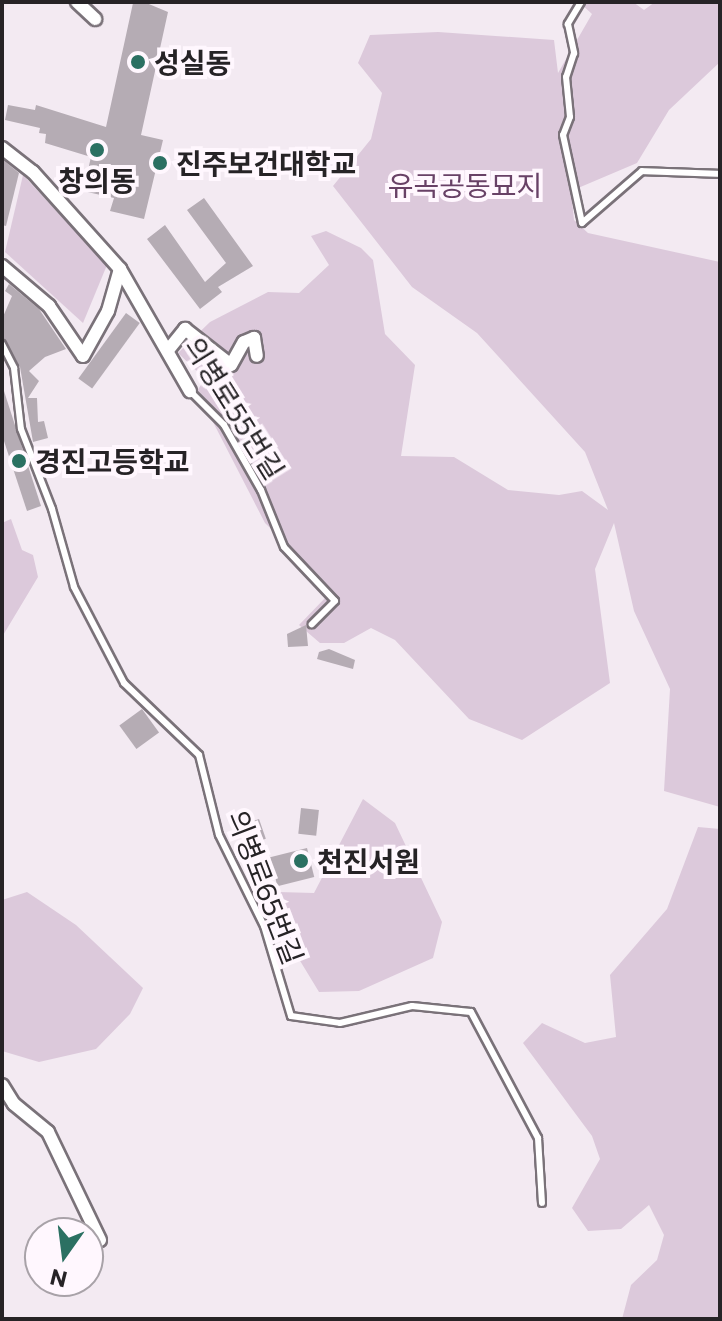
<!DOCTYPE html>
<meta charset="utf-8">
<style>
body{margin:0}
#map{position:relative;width:722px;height:1321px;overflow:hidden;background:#f3eaf2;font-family:Commissioner,"Noto Sans KR",sans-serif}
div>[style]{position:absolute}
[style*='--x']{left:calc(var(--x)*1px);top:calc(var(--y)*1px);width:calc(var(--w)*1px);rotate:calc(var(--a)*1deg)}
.green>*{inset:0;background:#dcc9db}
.building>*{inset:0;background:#b5acb4;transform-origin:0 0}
.roads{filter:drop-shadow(2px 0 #7a7279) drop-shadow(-2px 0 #7a7279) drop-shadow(0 2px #7a7279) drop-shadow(0 -2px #7a7279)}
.service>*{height:6px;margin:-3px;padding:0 3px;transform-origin:3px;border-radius:3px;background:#fff}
.minor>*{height:12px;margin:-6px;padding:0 6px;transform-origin:6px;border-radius:6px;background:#fff}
.dots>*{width:22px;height:22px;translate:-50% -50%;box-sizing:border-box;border:4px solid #fff7fe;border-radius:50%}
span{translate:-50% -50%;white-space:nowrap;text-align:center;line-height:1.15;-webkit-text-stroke:8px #fff7fe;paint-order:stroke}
.poi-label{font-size:28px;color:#262326;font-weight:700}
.left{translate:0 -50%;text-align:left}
.park-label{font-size:28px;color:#684166}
.street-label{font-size:28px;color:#262326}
.frame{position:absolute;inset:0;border:4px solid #262326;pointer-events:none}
.north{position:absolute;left:24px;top:1217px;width:80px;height:80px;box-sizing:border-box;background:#fff7fe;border:2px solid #a8a2a8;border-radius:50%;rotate:194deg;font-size:22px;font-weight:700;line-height:32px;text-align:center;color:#262326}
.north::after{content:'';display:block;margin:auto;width:28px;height:36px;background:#2b7062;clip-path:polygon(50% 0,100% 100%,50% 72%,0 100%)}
</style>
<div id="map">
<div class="green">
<i style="clip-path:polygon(579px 2px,633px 2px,644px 10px,655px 2px,720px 2px,720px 62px,669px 110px,637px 163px,571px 191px,574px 220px,588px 233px,720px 262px,720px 807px,664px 791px,670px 689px,634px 611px,614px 523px,595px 569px,610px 683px,522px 740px,469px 719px,395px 640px,371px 628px,344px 643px,320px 643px,299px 625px,327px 596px,320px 577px,265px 523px,197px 391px,205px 379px,178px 353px,210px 322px,268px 292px,299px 293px,329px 265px,311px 236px,326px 231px,361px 248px,373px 260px,385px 334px,415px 365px,401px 456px,454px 457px,508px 490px,559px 495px,582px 491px,608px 510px,585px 452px,477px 333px,412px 287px,333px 186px,371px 139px,382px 93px,358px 63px,370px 35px,438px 32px,554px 40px,558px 73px,592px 14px)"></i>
<i style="clip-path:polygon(23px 175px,107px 265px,83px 323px,5px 252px)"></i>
<i style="clip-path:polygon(11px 519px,22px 550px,33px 555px,38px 577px,2px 637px,2px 523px)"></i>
<i style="clip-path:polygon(363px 799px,395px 823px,442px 922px,433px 958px,359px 991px,319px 992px,271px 913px,278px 892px,314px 893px)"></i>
<i style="clip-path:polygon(698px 827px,720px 829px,720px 1319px,622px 1319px,631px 1285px,657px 1260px,664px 1235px,649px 1205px,621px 1229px,588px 1231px,572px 1208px,600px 1159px,592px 1136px,523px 1043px,542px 1023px,585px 1043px,616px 1037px,610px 975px,667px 909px)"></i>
<i style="clip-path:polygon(27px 892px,76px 925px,143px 988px,130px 1014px,96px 1049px,39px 1062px,2px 1051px,2px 900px)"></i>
</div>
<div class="building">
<i style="clip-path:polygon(144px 2px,168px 12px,141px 135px,163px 140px,144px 219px,110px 211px,114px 198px,83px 191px,91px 157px,45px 143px,46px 134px,39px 133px,40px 128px,5px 120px,8px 105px,35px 110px,36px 105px,106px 127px,133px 3px)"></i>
<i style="clip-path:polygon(2px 159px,19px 173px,6px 226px,2px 225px)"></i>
<i style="clip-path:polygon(204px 198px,253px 266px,218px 287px,222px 292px,200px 309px,147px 239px,165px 225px,205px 282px,226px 263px,187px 210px)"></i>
<i style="clip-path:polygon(9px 284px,39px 309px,66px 349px,45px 357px,29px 371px,39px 381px,28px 398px,37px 398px,38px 422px,44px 421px,48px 438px,33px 442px,20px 367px,2px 338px,2px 319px,12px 296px,5px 291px)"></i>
<i style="left:126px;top:313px;width:17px;height:81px;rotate:36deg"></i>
<i style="clip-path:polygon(4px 391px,41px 506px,27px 511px,2px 435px)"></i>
<i style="clip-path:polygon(306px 625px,308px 646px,288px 647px,287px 634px)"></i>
<i style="clip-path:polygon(329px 649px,355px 660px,353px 669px,317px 659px,319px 652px)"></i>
<i style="left:142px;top:709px;width:29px;height:28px;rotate:54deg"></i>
<i style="left:301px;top:808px;width:18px;height:26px;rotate:6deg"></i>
<i style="left:259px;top:819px;width:21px;height:15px;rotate:71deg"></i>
<i style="left:307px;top:848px;width:30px;height:38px;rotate:76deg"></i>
</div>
<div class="roads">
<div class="service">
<i style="--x:581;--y:2;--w:26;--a:121"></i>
<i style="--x:568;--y:24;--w:30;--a:78"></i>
<i style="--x:574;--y:53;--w:25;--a:108"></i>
<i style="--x:566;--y:77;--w:40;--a:84.3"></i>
<i style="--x:570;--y:117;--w:19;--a:111"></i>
<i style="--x:563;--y:135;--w:90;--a:77.8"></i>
<i style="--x:582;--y:223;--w:79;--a:-40.9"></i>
<i style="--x:642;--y:171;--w:78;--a:2.2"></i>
<i style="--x:2;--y:344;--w:27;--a:63"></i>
<i style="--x:14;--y:368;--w:61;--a:83.5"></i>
<i style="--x:21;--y:429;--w:86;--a:68.8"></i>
<i style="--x:52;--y:509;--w:81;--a:74.2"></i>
<i style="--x:74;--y:587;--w:108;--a:62.5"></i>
<i style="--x:124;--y:683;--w:104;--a:43.8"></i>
<i style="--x:199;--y:755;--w:82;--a:76"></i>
<i style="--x:219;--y:835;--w:102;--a:63.7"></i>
<i style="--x:264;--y:926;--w:94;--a:73.3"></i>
<i style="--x:291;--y:1016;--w:49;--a:8.1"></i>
<i style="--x:340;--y:1023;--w:74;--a:-13.3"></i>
<i style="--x:412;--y:1006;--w:59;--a:5.8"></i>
<i style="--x:471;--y:1012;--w:143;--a:62"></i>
<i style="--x:538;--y:1138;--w:65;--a:86.5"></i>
<i style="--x:190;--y:391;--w:48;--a:45"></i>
<i style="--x:224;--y:425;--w:75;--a:60.4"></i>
<i style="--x:261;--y:490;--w:61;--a:68"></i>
<i style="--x:284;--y:547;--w:74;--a:46.6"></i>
<i style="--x:335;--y:601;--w:33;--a:135"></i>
</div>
<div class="minor">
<i style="--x:77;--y:2;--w:25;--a:43"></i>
<i style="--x:2;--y:148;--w:39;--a:38"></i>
<i style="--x:33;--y:172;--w:130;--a:48.1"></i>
<i style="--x:120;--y:269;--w:141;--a:60.2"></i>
<i style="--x:2;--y:266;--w:62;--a:40.4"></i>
<i style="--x:49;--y:306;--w:60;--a:55.8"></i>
<i style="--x:83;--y:356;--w:51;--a:-60.9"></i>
<i style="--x:108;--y:311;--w:44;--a:-74.1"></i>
<i style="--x:169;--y:349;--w:26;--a:-51"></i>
<i style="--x:185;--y:329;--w:58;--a:38"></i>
<i style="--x:231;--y:365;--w:26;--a:-61"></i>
<i style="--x:244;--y:342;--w:11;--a:-22"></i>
<i style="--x:254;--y:338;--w:18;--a:81"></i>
<i style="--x:2;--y:1085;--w:22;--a:58"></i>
<i style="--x:14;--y:1104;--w:44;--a:39.5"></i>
<i style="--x:48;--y:1132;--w:120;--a:64.3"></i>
</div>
</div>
<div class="dots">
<i style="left:138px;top:62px;background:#2b7062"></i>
<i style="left:97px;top:150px;background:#2b7062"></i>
<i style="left:160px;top:163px;background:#2b7062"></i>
<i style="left:19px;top:461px;background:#2b7062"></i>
<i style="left:301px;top:861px;background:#2b7062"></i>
</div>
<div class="poi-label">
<span class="left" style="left:154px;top:62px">성실동</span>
<span class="left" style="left:176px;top:163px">진주보건대학교</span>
<span style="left:97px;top:180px">창의동</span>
<span class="left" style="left:35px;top:461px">경진고등학교</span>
<span class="left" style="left:317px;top:861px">천진서원</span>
</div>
<div class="park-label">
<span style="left:465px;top:185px">유곡공동묘지</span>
</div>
<div class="street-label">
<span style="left:235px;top:408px;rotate:58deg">의병로55번길</span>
<span style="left:266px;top:887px;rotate:69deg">의병로65번길</span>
</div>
<div class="frame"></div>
<div class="north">N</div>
</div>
